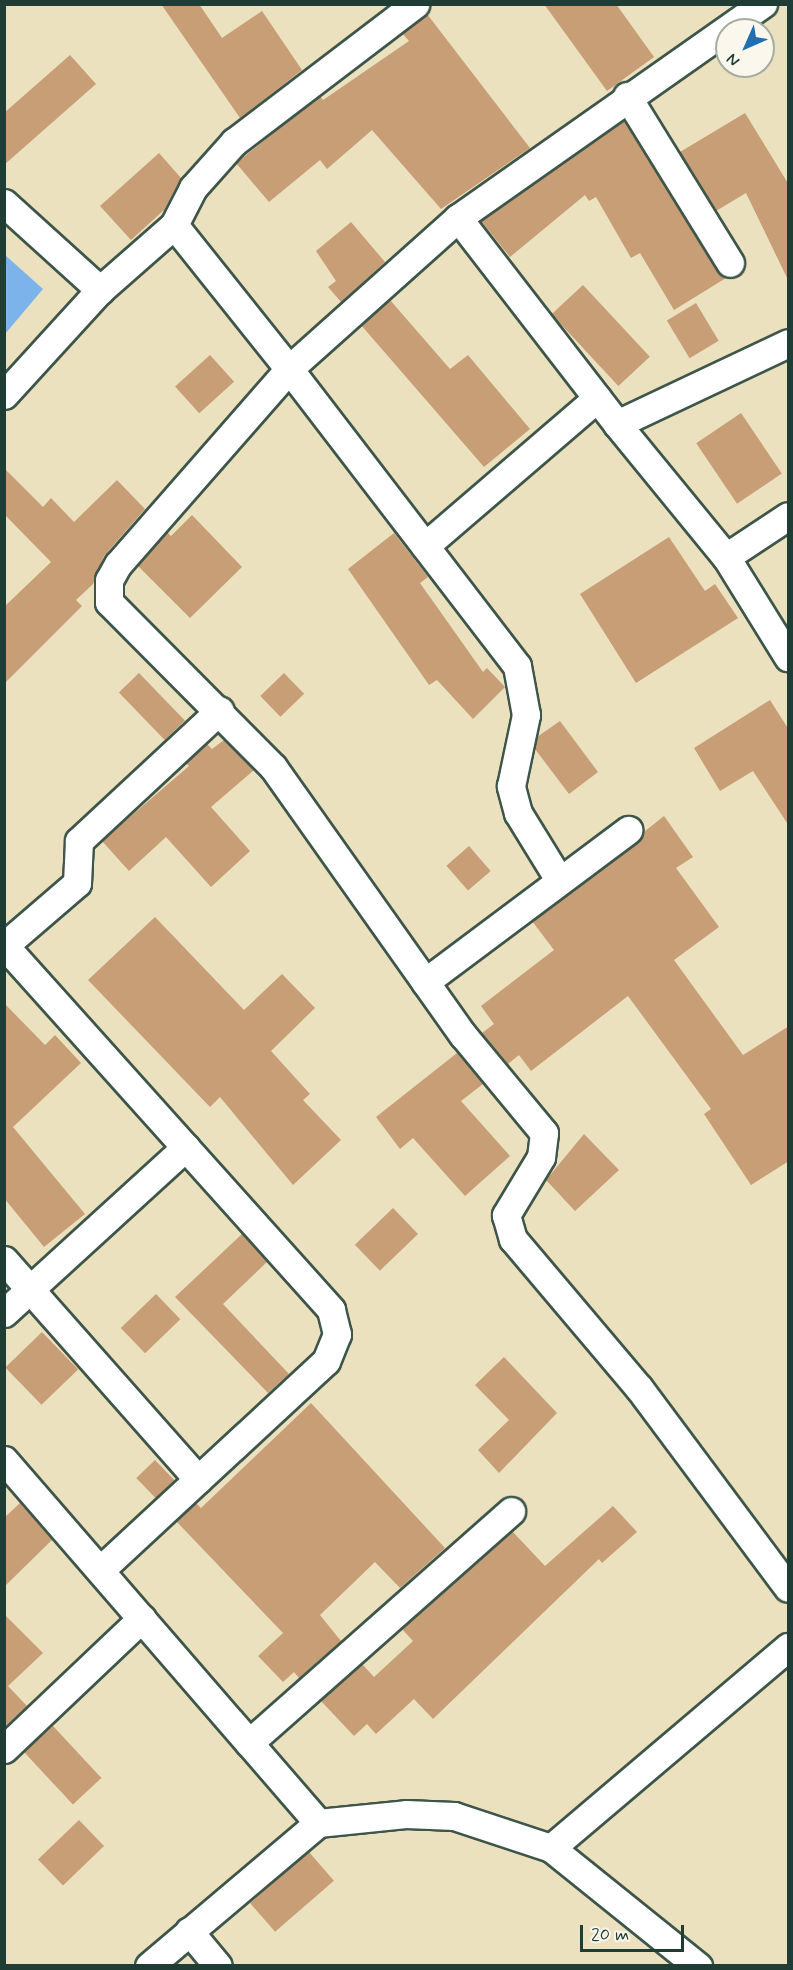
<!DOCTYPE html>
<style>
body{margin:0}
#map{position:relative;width:793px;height:1970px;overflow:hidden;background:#ece1bf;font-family:Mynerve,sans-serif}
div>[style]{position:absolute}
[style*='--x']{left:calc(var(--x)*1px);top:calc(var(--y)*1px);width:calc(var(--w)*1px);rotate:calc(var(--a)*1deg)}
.water>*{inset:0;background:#7cb3eb}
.building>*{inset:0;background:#c79e76;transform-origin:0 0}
.roads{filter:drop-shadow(2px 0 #3e5649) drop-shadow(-2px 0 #3e5649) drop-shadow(0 2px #3e5649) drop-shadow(0 -2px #3e5649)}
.minor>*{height:27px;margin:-13.5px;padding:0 13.5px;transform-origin:13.5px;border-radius:13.5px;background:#fff}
span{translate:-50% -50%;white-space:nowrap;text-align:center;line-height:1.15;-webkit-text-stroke:4.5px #fbf7ec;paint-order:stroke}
.frame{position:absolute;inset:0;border:6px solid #1f3d34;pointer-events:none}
.north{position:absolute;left:715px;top:18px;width:60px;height:60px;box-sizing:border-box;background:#fbf7ec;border:2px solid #a3ada2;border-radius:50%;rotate:225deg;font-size:16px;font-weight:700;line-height:24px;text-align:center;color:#1f3d34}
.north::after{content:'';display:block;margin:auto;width:21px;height:27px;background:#1f6fb2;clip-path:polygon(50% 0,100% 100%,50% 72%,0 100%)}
.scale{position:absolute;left:580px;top:1925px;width:104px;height:27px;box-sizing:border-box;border:3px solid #1f3d34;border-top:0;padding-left:8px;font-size:18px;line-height:21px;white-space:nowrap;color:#1f3d34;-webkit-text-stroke:4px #fbf7ec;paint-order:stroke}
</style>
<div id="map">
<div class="water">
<i style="clip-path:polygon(5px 255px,43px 289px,5px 334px)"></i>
</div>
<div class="building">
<i style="clip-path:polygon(161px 4px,199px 4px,222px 38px,262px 11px,302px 70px,240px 118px)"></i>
<i style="clip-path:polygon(544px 4px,616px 4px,654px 57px,607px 91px)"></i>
<i style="clip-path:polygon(427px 14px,530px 148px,441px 209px,372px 130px,327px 169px,320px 160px,269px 202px,236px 163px,320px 96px,323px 100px,409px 41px,402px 33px)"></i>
<i style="clip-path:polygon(70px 55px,96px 84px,4px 165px,4px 113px)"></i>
<i style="clip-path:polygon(745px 113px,789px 185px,789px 282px,746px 193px,716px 211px,680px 152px)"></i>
<i style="clip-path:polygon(624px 121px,717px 271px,726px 278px,674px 310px,640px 253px,631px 258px,596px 197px,589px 201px,585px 195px,510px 257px,481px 221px)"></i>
<i style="clip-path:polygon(159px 153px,181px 178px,164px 210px,131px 240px,100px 206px)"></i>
<i style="clip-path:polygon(351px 222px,385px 262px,341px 302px,328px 287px,336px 281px,316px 251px)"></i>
<i style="left:583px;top:285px;width:98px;height:43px;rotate:47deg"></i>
<i style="clip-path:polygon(390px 300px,450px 369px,468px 355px,530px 429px,484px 467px,361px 325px)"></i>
<i style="left:696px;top:303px;width:44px;height:34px;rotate:59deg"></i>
<i style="left:210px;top:355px;width:36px;height:47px;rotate:48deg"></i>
<i style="left:741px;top:413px;width:73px;height:54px;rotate:56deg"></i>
<i style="clip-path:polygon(4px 468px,43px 507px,51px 498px,74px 522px,117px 480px,145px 509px,104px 556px,93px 584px,76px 600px,82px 606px,4px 684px,4px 607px,51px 562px,4px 514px)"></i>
<i style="clip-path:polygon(192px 515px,242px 567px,190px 618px,138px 566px,167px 532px,171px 536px)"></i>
<i style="clip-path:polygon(394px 533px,428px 577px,420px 583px,483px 672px,487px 668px,505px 687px,473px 719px,437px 680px,429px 685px,348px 569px)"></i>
<i style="clip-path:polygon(669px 537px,705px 591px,715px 584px,738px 618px,636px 683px,580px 594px)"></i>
<i style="left:139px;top:673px;width:66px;height:28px;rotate:46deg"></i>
<i style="left:284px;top:673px;width:29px;height:33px;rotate:46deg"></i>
<i style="clip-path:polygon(770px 700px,789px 730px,789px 826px,753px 771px,720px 791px,694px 748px)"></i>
<i style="clip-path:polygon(560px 721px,598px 772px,569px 794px,535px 749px,537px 737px)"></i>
<i style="clip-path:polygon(224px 740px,254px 770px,211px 807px,250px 851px,211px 887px,166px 837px,129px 871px,102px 841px,189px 766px,186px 763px,207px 744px,212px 749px)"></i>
<i style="clip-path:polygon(664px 816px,693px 857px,676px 868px,719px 927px,674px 960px,743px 1055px,789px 1026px,789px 1161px,751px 1185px,704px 1114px,711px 1109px,628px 996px,531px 1071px,519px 1055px,508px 1064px,482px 1033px,494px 1024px,481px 1006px,554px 950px,532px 921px)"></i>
<i style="left:469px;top:846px;width:33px;height:30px;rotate:49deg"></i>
<i style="clip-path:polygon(155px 917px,244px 1010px,282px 974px,315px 1008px,271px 1051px,310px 1094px,303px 1100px,341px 1140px,293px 1185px,220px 1097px,210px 1107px,88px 980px)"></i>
<i style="clip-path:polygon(4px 1003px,45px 1045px,55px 1035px,81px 1063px,13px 1127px,85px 1214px,44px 1247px,4px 1198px)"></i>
<i style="clip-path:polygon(457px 1053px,483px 1084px,461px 1101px,510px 1156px,465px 1196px,413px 1138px,400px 1149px,376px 1117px)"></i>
<i style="clip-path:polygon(584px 1134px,619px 1170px,575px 1211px,546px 1180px)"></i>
<i style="left:393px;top:1208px;width:36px;height:53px;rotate:46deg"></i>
<i style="clip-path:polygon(242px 1234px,267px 1262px,223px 1304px,289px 1374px,268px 1393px,175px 1297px)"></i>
<i style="left:156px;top:1294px;width:35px;height:49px;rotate:46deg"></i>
<i style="left:42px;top:1332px;width:52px;height:51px;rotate:46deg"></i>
<i style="clip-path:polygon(504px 1357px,557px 1413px,499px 1473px,478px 1450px,509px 1420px,475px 1385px)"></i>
<i style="clip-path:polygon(311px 1403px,445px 1548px,400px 1588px,375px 1562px,320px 1615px,341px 1641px,299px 1678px,294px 1672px,283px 1682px,258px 1656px,283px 1633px,176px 1521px,196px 1503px,201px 1508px)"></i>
<i style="left:155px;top:1460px;width:28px;height:26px;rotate:46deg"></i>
<i style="clip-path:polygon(20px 1503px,52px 1540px,4px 1587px,4px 1518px)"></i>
<i style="clip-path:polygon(613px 1506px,637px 1532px,602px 1563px,599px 1559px,433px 1719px,414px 1699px,376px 1734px,367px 1724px,354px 1736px,321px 1701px,362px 1664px,374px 1677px,413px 1641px,402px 1629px,512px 1531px,545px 1566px)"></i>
<i style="clip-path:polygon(4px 1614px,43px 1653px,8px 1686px,27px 1706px,4px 1727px)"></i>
<i style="left:53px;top:1726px;width:71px;height:39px;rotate:47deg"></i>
<i style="left:79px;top:1820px;width:36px;height:57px;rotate:46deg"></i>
<i style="left:309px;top:1852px;width:38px;height:78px;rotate:49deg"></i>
</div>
<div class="roads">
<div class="minor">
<i style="--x:627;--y:96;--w:196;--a:58.3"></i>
<i style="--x:4;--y:203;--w:130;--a:42.2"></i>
<i style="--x:100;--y:290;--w:98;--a:-41.3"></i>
<i style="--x:174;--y:225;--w:184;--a:51.4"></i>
<i style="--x:289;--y:369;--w:227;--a:-41.8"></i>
<i style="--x:458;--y:218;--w:260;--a:52.3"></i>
<i style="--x:617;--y:424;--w:189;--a:-25.3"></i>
<i style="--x:458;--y:218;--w:373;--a:-35.1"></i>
<i style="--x:174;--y:225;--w:42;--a:-62.8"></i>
<i style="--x:193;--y:188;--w:62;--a:-48.3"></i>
<i style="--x:234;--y:142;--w:228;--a:-37.3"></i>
<i style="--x:4;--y:395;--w:142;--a:-47.6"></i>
<i style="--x:617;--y:424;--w:172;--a:50.7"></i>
<i style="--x:726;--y:557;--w:118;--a:58.2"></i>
<i style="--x:425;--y:546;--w:227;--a:-40.7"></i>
<i style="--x:726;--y:557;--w:74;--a:-33.5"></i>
<i style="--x:558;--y:878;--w:76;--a:-121.6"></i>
<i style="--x:518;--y:813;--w:28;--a:-105"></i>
<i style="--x:511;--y:786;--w:73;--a:-78.1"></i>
<i style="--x:526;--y:715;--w:50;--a:-100.4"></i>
<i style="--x:517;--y:666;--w:374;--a:-127.5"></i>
<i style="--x:289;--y:369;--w:259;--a:131.2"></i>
<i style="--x:118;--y:564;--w:18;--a:119"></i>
<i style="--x:109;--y:580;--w:22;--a:90"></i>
<i style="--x:109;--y:602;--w:233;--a:45.2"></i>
<i style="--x:273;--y:767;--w:329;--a:54.7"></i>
<i style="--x:463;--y:1035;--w:127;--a:50.4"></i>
<i style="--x:544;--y:1133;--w:24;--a:97"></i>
<i style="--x:541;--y:1157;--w:68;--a:121.1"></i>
<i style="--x:506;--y:1215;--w:25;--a:74"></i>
<i style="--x:513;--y:1239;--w:195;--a:49.8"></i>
<i style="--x:639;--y:1388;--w:249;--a:53.3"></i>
<i style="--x:4;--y:945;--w:490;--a:48.1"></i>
<i style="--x:331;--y:1310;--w:25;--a:76"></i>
<i style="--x:337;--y:1334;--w:29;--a:112"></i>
<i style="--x:326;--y:1361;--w:308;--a:137.2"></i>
<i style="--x:5;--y:945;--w:95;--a:-40.7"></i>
<i style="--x:77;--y:883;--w:42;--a:-87.3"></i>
<i style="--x:79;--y:841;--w:192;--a:-42.9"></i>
<i style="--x:425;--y:982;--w:254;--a:-36.8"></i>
<i style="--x:4;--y:1260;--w:293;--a:48.5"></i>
<i style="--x:4;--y:1313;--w:246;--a:-42.4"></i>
<i style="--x:4;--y:1460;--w:480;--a:49.1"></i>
<i style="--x:318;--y:1823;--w:88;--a:-5.8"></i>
<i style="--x:406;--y:1814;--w:48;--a:2.4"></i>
<i style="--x:454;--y:1816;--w:102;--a:18.3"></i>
<i style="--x:551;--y:1848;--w:189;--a:38.8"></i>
<i style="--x:249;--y:1743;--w:350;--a:-41.5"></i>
<i style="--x:4;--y:1749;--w:190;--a:-43.5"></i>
<i style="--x:551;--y:1848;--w:311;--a:-40.3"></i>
<i style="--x:189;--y:1931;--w:45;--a:50.4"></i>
<i style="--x:149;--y:1966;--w:221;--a:-40.2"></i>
</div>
</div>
<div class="frame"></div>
<div class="north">N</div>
<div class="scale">20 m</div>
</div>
